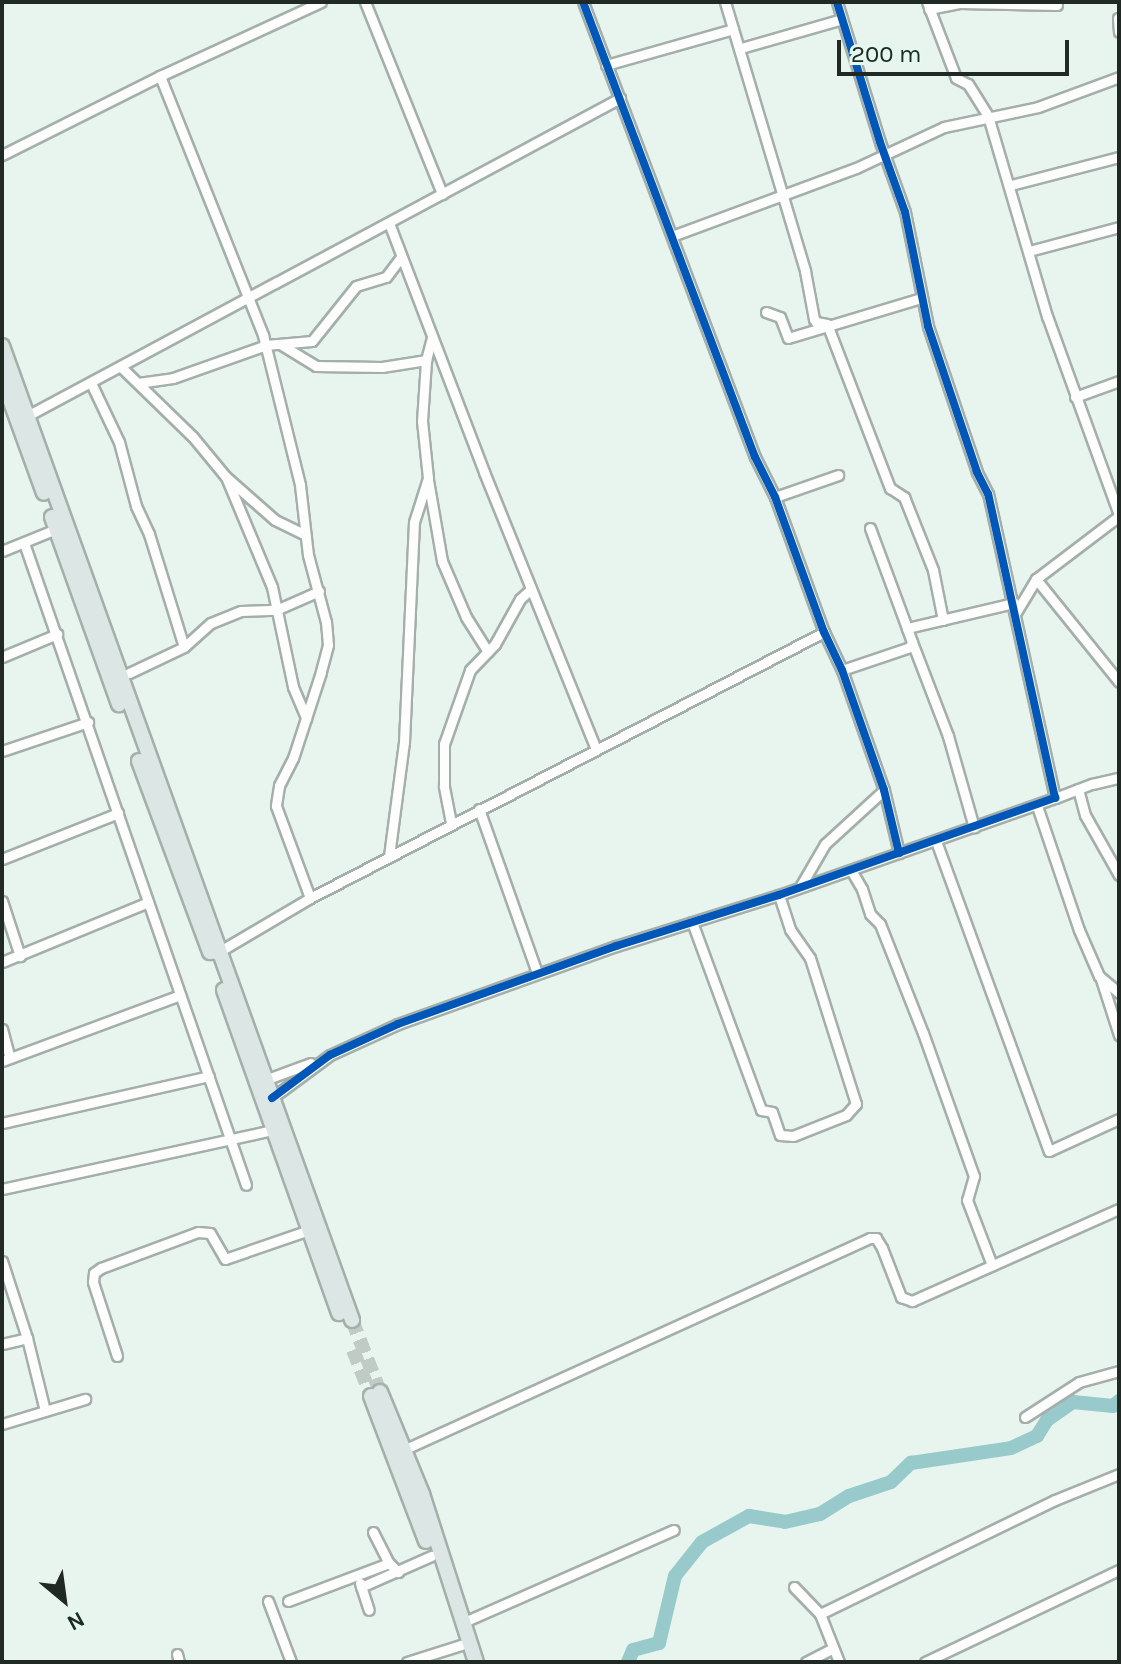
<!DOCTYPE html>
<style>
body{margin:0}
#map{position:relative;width:1121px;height:1664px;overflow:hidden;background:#e8f4ee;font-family:Karla,sans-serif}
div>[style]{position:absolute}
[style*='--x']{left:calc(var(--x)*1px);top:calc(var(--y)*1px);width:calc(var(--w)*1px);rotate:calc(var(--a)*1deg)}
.river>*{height:14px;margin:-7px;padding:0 7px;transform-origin:7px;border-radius:7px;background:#98cacb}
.primary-tunnel>*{height:14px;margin-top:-7px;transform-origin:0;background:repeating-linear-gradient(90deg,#c0cbc6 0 14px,transparent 0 21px)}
.roads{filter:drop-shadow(2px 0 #a5afaa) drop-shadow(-2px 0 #a5afaa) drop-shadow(0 2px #a5afaa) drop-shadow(0 -2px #a5afaa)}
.street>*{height:9px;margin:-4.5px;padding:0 4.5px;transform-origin:4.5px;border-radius:4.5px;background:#fcfdfc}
.primary>*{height:14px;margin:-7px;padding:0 7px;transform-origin:7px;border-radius:7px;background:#dce6e5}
.cycleway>*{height:8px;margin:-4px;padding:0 4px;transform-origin:4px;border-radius:4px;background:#0057b8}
span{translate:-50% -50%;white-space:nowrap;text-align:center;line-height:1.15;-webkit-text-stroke:8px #e3f9ed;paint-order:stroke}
.frame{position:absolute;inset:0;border:4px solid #212925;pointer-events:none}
.north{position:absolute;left:24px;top:1560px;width:80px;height:80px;-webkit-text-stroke:6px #e3f9ed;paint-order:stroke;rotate:151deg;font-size:22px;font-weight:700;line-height:32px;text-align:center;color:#212925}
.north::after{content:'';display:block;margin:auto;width:28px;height:36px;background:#212925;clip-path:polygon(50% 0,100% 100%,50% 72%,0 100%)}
.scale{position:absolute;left:837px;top:40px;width:232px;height:36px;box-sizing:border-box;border:4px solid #212925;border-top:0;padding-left:10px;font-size:24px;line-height:28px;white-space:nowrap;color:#212925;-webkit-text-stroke:6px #e3f9ed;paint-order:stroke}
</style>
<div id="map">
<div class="river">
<i style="--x:628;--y:1662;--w:13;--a:-67"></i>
<i style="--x:633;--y:1650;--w:27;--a:-15"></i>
<i style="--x:659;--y:1643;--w:69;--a:-76.6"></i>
<i style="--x:675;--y:1576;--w:43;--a:-51.5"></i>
<i style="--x:702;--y:1542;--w:54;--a:-29"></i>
<i style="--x:749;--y:1516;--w:36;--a:9"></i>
<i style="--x:785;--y:1522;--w:36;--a:-13"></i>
<i style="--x:820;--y:1514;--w:34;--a:-32"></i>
<i style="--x:849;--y:1496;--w:44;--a:-18.4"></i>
<i style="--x:891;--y:1482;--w:28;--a:-44"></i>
<i style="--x:911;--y:1463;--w:101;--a:-8.5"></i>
<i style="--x:1011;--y:1448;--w:29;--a:-25"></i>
<i style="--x:1037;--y:1436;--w:19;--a:-58"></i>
<i style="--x:1047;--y:1420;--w:32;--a:-35"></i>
<i style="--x:1073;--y:1402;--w:40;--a:5.7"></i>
<i style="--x:1113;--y:1406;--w:8;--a:-40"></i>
</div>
<div class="primary-tunnel">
<i style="--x:352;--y:1320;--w:77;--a:68.7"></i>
<i style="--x:353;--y:1350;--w:49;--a:68.6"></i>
</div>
<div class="roads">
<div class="street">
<i style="--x:365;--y:2;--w:207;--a:68.1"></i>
<i style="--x:583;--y:2;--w:486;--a:69.3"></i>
<i style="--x:755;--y:457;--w:45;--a:63.4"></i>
<i style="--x:775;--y:497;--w:144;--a:70.1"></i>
<i style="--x:824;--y:632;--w:42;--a:64.7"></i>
<i style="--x:842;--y:670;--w:127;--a:70.7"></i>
<i style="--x:884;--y:790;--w:65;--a:76.6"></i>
<i style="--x:725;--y:2;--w:281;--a:73.4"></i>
<i style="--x:805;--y:271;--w:49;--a:79.4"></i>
<i style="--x:814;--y:319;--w:4;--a:56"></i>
<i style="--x:816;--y:322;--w:11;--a:10"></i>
<i style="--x:827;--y:324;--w:176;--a:69"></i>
<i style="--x:890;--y:488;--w:17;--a:33"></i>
<i style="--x:904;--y:497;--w:79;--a:68.3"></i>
<i style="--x:933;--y:570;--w:51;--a:78.7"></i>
<i style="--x:927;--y:2;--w:81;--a:69.1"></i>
<i style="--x:956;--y:78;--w:13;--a:27"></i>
<i style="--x:968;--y:84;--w:38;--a:58"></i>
<i style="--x:988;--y:116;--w:209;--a:73.6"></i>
<i style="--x:1047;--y:316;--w:212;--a:70.1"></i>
<i style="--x:929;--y:9;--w:32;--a:-11"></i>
<i style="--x:960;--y:3;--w:97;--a:1.2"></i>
<i style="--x:1118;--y:18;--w:14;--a:86"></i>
<i style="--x:741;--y:48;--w:105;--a:-16"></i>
<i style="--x:606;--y:65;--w:132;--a:-15.8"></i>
<i style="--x:160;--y:76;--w:279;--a:68.3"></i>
<i style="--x:263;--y:335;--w:154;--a:76.1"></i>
<i style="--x:300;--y:485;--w:70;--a:83.5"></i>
<i style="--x:308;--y:555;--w:69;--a:75"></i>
<i style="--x:326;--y:622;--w:23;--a:85"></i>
<i style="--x:328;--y:645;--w:28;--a:105"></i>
<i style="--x:321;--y:672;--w:90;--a:108"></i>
<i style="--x:293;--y:758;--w:31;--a:117"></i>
<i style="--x:279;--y:786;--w:20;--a:99"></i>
<i style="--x:276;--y:806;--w:98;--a:69.7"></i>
<i style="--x:2;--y:155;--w:177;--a:-26.6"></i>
<i style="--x:160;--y:76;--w:177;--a:-24.7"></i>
<i style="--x:1011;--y:185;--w:112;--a:-14.5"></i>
<i style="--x:389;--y:223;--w:267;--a:69.1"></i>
<i style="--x:484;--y:472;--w:297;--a:68"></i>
<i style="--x:672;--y:236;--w:196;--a:-20.3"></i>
<i style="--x:856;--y:168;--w:97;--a:-25"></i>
<i style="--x:944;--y:127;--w:96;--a:-12"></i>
<i style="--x:1038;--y:107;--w:86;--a:-20.3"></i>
<i style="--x:1029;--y:251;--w:93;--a:-14.9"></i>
<i style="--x:766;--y:312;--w:15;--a:20"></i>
<i style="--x:780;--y:317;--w:22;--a:69"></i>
<i style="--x:788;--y:338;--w:139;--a:-16.7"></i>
<i style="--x:280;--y:344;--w:42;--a:31.4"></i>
<i style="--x:316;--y:366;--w:66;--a:0.9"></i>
<i style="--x:382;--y:367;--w:45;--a:-9"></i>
<i style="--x:426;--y:360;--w:23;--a:-75"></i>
<i style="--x:121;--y:367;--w:100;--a:44.2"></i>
<i style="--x:193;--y:437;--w:52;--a:50.5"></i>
<i style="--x:226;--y:477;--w:65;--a:41.3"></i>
<i style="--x:275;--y:520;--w:34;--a:26"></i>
<i style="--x:91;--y:383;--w:65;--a:64.6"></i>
<i style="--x:119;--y:442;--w:66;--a:75.1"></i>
<i style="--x:136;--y:506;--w:31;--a:65"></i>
<i style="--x:149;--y:534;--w:118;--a:72.8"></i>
<i style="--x:184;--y:647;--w:61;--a:154.7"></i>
<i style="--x:138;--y:383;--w:35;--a:-8"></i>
<i style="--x:173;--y:378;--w:99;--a:-19.5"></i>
<i style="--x:266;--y:345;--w:46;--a:-5"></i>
<i style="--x:312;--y:341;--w:70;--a:-51.3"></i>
<i style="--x:356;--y:286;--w:31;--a:-17"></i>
<i style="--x:386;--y:277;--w:25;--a:-53"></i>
<i style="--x:1075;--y:397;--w:47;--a:-20"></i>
<i style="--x:27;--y:416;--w:673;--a:-28.2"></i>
<i style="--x:226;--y:477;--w:119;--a:67.3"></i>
<i style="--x:272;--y:587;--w:102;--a:78.1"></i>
<i style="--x:293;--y:687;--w:34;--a:67"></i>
<i style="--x:428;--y:480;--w:82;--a:80.2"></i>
<i style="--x:442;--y:561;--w:61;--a:66.8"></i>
<i style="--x:466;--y:617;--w:41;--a:57.8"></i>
<i style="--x:775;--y:497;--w:67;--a:-19.2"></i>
<i style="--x:870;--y:528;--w:107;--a:69.7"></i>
<i style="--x:24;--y:543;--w:679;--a:70.92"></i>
<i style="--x:2;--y:551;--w:58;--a:-22.2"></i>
<i style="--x:1036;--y:579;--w:132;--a:51.1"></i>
<i style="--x:1015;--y:614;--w:41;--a:-59"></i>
<i style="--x:1036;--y:579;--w:104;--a:-37.2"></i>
<i style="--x:912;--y:642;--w:101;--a:69"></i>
<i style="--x:948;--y:736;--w:95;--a:74.1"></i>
<i style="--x:184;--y:647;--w:36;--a:-42"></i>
<i style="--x:211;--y:623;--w:32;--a:-22"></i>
<i style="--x:241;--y:611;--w:35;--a:-2"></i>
<i style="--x:276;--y:610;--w:47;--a:-23.8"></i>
<i style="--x:2;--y:657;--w:60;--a:-22.7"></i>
<i style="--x:842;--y:670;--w:72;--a:-18.7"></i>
<i style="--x:910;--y:647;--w:5;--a:-68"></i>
<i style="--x:912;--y:642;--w:15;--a:-110"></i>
<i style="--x:907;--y:628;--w:110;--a:-13.2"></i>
<i style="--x:2;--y:751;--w:91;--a:-18.6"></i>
<i style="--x:1078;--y:789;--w:27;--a:75"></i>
<i style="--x:1085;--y:815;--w:69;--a:60.5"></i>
<i style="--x:1055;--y:798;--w:40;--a:-21"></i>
<i style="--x:1092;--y:784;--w:28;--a:-13"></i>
<i style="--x:1037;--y:806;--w:131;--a:71.3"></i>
<i style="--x:1079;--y:930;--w:50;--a:66.5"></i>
<i style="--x:1099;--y:976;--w:26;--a:40"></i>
<i style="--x:479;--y:809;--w:174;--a:70.5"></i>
<i style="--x:451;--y:823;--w:38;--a:-101"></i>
<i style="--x:444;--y:786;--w:42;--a:-90"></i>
<i style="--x:444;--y:744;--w:78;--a:-70.6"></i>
<i style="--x:470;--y:670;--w:36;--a:-46"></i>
<i style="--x:495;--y:644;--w:51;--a:-60.9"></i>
<i style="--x:520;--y:599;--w:15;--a:-42"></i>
<i style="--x:936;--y:841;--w:330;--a:70"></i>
<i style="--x:1049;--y:1151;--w:77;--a:-24.6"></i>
<i style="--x:389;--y:856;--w:115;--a:-82.5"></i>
<i style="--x:404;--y:742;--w:220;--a:-87.4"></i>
<i style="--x:414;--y:522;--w:46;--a:-72.3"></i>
<i style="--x:428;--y:478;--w:57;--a:-96"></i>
<i style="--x:422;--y:421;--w:61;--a:-86.2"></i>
<i style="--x:2;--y:859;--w:125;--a:-21.6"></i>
<i style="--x:851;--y:870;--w:22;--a:60"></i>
<i style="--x:862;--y:889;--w:26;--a:72"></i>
<i style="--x:870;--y:914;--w:14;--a:45"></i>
<i style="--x:880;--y:924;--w:117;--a:68.5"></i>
<i style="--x:923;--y:1033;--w:152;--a:70.4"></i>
<i style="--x:974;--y:1176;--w:25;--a:106"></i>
<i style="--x:967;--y:1200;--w:70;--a:69"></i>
<i style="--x:800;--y:887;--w:50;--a:-59.8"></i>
<i style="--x:825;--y:844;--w:80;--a:-42.5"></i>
<i style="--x:2;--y:901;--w:58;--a:71.9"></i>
<i style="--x:692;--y:922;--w:200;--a:69.8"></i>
<i style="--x:761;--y:1110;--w:11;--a:10"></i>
<i style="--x:772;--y:1112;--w:24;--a:71"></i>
<i style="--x:780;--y:1135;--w:13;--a:4"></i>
<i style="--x:793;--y:1136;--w:57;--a:-21.6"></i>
<i style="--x:846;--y:1115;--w:15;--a:-48"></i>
<i style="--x:856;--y:1104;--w:153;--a:-107.5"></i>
<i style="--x:810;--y:958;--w:35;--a:-125"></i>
<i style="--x:790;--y:929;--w:36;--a:-108"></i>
<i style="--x:215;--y:954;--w:110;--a:-30.5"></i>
<i style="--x:310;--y:898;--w:579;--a:-27.36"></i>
<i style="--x:2;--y:962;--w:158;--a:-22.3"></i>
<i style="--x:1101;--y:979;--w:59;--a:72.2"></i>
<i style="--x:2;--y:1029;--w:30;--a:75"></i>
<i style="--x:2;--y:1061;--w:190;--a:-20.3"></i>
<i style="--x:262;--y:1081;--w:52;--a:-20.2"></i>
<i style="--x:272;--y:1098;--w:72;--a:-36.6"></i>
<i style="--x:330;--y:1055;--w:75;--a:-24.5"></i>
<i style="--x:398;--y:1024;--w:232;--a:-19.7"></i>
<i style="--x:616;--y:946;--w:171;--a:-17.4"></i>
<i style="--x:779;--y:895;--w:293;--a:-19.4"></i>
<i style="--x:1055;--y:798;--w:311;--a:-102.4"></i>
<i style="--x:988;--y:494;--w:25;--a:-117"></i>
<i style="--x:977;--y:472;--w:154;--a:-108.6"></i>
<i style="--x:928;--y:326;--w:116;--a:-101.4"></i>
<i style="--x:905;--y:212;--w:74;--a:-109.7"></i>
<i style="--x:880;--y:142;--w:146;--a:-107.1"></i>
<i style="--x:2;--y:1123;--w:212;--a:-12.8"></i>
<i style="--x:2;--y:1189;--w:276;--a:-12.3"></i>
<i style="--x:2;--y:1261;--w:81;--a:72"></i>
<i style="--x:27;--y:1338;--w:75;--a:76.1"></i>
<i style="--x:2;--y:1344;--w:26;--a:-13"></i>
<i style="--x:117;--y:1356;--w:78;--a:-108"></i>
<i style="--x:93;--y:1282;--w:9;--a:-84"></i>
<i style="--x:94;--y:1273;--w:9;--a:-36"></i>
<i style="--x:101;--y:1268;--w:103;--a:-20.4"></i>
<i style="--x:198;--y:1232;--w:12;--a:5"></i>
<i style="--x:210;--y:1233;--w:30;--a:60"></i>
<i style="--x:225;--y:1259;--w:89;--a:-19"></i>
<i style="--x:1025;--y:1417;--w:64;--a:-32.9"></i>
<i style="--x:1079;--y:1382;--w:41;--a:-15.4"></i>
<i style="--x:2;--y:1424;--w:87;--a:-16.8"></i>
<i style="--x:401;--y:1451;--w:515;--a:-24.43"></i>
<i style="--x:870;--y:1238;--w:6;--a:0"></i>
<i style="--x:876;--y:1238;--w:12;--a:59"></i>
<i style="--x:882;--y:1248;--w:53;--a:68.8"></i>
<i style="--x:901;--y:1297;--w:12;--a:20"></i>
<i style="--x:912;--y:1301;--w:227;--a:-24"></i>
<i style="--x:373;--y:1532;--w:35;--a:63"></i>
<i style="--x:360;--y:1583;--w:28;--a:72"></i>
<i style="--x:361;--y:1587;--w:77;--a:-23.9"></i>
<i style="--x:794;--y:1587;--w:37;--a:46"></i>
<i style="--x:820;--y:1614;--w:52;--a:68.4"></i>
<i style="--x:268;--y:1601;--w:65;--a:69.3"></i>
<i style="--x:288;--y:1601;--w:108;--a:-20.6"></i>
<i style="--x:389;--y:1563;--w:13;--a:45"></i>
<i style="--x:820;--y:1614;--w:261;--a:-25.9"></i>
<i style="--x:1055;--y:1500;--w:69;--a:-22.1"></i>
<i style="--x:464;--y:1622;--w:229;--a:-23.7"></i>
<i style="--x:177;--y:1654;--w:8;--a:76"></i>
<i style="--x:407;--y:1662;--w:57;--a:-17.5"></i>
<i style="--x:806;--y:1662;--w:30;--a:-27"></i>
<i style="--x:925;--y:1662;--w:215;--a:-25.4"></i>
</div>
<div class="primary">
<i style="--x:2;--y:346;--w:1035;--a:70.23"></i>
<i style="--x:2;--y:377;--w:123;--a:70.1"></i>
<i style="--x:52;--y:517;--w:199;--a:70.3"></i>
<i style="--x:139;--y:761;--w:204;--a:69.6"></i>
<i style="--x:224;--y:990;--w:343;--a:70.4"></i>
<i style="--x:380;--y:1392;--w:110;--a:67.6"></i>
<i style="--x:422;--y:1494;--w:176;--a:72.2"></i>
<i style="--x:371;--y:1396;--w:155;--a:69.2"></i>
</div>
</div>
<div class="cycleway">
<i style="--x:583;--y:2;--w:486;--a:69.3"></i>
<i style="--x:755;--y:457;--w:45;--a:63.4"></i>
<i style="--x:775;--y:497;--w:144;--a:70.1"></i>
<i style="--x:824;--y:632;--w:42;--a:64.7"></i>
<i style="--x:842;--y:670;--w:127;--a:70.7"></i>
<i style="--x:884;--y:790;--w:65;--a:76.6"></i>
<i style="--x:272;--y:1098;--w:72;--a:-36.6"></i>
<i style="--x:330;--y:1055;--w:75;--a:-24.5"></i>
<i style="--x:398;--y:1024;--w:232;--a:-19.7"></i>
<i style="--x:616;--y:946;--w:171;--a:-17.4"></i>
<i style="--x:779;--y:895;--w:293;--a:-19.4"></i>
<i style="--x:1055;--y:798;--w:311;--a:-102.4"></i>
<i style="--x:988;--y:494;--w:25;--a:-117"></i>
<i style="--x:977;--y:472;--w:154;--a:-108.6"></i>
<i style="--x:928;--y:326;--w:116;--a:-101.4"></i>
<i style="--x:905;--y:212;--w:74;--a:-109.7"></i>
<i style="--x:880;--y:142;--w:146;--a:-107.1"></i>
</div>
<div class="frame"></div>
<div class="north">N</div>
<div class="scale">200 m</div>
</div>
